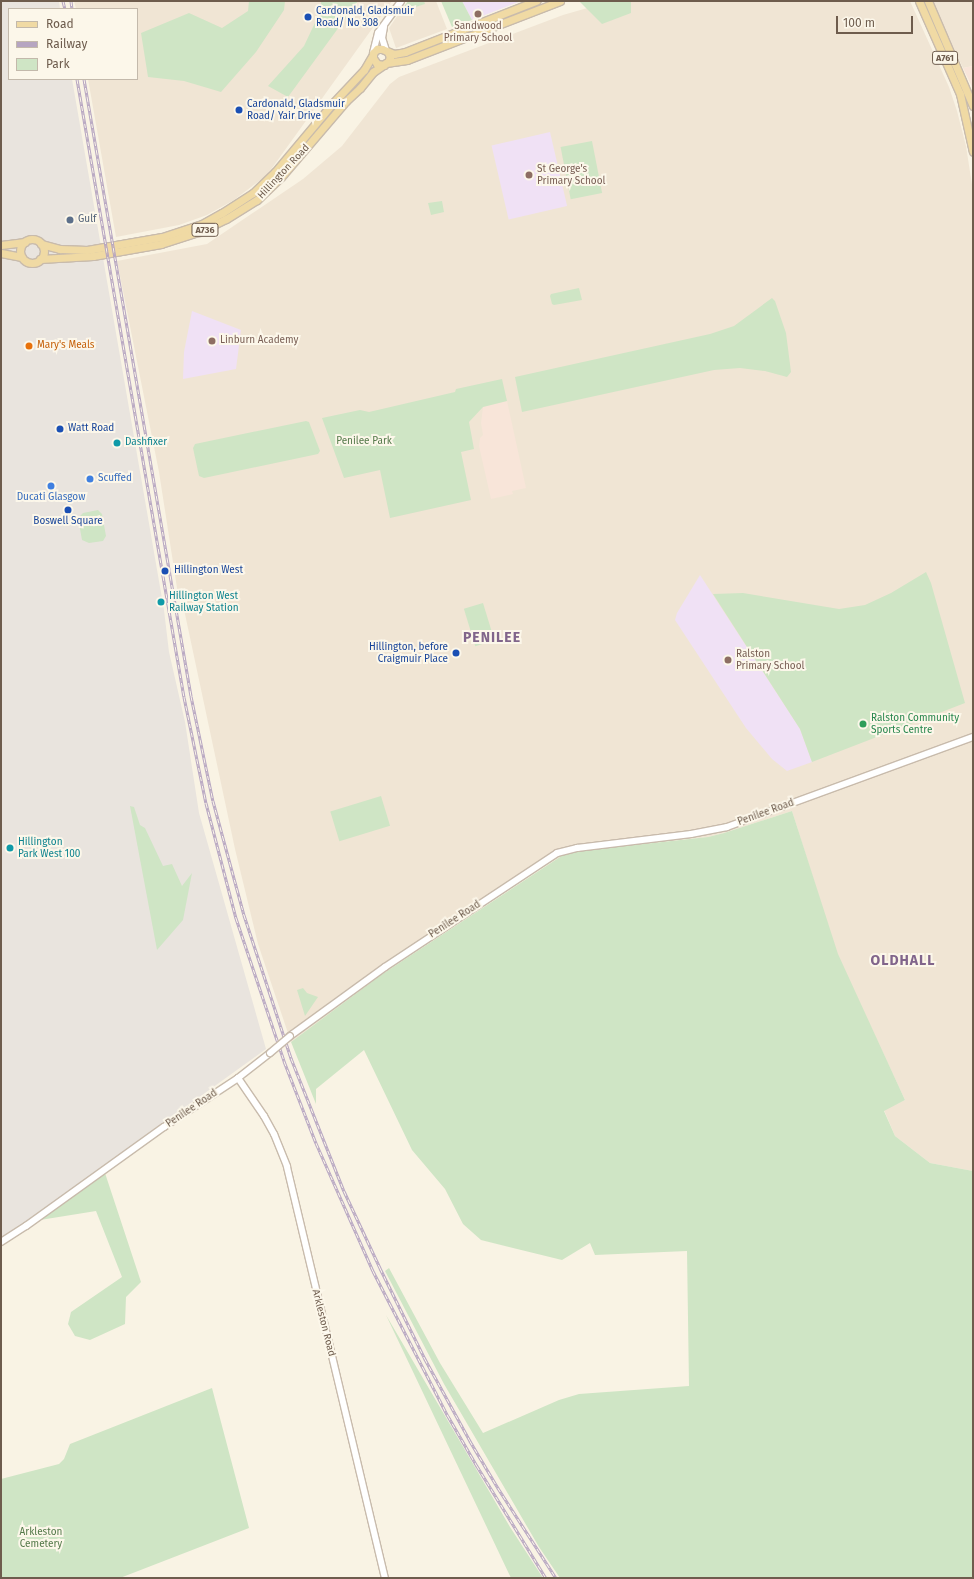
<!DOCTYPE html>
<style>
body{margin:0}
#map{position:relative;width:974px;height:1579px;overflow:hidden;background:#f9f3e4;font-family:"Fira Sans",sans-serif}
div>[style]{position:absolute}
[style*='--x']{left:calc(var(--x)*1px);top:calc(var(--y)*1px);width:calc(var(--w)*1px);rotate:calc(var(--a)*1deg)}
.residential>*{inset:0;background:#f0e5d4}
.commercial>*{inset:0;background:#f8e5d9}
.industrial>*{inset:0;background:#e9e4de}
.education>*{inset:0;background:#f0e1f5;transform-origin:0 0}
.green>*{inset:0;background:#cfe5c5;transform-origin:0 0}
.roads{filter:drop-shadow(1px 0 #c8bbac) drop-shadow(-1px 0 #c8bbac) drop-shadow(0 1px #c8bbac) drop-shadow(0 -1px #c8bbac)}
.tertiary>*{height:6px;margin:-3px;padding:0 3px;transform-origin:3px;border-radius:3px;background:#fff}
.primary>*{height:7px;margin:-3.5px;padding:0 3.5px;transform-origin:3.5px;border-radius:3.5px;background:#f0daa4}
.primary>.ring{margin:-3.5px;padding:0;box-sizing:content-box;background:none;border:7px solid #f0daa4;border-radius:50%}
.rail>*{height:3px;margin-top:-1.5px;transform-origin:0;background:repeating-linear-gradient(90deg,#fcf7ea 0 4.5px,#b6a5c1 0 9px);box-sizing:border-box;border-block:1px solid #b6a5c1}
.bridges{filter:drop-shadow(1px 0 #c8bbac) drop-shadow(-1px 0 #c8bbac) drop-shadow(0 1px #c8bbac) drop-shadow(0 -1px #c8bbac)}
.tertiary-bridge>*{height:6px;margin:-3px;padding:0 3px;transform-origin:3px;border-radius:3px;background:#fff}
.dots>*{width:11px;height:11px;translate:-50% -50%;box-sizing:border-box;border:2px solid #fcf7ea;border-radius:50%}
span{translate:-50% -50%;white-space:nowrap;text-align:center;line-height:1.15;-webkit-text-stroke:4px #fcf7ea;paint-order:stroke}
.shield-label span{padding:1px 3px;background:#fcf7ea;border:1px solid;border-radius:3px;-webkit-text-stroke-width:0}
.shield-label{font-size:9px;color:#6e5c4d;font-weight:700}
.transit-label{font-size:10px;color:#164399}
.left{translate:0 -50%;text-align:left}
.right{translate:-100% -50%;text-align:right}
.education-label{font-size:10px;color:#785e54}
.street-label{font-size:10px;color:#6e5c4d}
.service-label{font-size:10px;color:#4e5e75}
.food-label{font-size:10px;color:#c56008}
.park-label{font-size:10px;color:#54794a}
.culture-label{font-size:10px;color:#0d838f}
.shop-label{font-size:10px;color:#366cbe}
.leisure-label{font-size:10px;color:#27864d}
.district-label{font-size:14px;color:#81658b;font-weight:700;letter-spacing:1px}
.frame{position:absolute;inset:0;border:2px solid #6e5c4d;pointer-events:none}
.legend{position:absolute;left:8px;top:8px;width:130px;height:72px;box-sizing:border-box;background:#fcf7ea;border:1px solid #c3b9ab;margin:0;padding:5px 7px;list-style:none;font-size:12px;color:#6e5c4d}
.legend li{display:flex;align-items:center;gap:8px;height:20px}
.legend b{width:20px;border:1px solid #c3b9ab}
.scale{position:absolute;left:836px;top:16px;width:77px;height:18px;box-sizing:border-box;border:2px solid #6e5c4d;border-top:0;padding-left:5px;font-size:12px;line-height:14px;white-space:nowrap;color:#6e5c4d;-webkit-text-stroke:3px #fcf7ea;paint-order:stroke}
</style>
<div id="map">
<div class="residential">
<i style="clip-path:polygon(74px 1px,392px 1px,267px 175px,234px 200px,207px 215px,179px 225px,116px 237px,88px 79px,137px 79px,137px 9px,76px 9px)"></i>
<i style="clip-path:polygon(424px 1px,436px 1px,447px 29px,396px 48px,389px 28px,400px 12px,424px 4px)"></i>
<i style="clip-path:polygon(612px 1px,910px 1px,949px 87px,957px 111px,966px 146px,973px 191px,973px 1171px,930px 1163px,895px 1136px,884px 1110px,905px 1100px,837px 954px,792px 811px,724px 833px,708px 837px,579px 851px,563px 855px,535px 872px,381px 975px,291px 1042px,258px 944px,235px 849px,182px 600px,177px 588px,159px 472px,117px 261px,207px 244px,303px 179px,342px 146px,390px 84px,399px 77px,563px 15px)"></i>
<i style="clip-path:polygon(931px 1px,973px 1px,973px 66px,963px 68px)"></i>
</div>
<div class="commercial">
<i style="clip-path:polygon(973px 66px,973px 89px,963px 68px)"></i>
<i style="clip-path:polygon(507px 401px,526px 488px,512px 491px,513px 494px,491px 499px,479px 446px,480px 438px,483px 435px,481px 423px,483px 407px)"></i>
</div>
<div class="industrial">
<i style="clip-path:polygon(1px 1px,59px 1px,60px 9px,9px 9px,9px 79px,72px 79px,164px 610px,169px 652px,185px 722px,199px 813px,266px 1049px,1px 1240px)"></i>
</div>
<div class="education">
<i style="clip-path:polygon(462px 1px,521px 1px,472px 20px)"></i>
<i style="left:550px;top:132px;width:76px;height:60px;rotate:77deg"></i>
<i style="clip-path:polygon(192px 311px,241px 330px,236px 369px,183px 379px,184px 352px)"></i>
<i style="clip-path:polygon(700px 575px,800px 729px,812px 762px,787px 771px,772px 759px,746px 728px,675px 620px,677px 613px)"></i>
</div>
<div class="green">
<i style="clip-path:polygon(249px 1px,285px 1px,284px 10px,256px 52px,221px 92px,184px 81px,148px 77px,141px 33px,189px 13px,222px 28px,248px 11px)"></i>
<i style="clip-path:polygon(321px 1px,358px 1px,288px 97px,268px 86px,304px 46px,321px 10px)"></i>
<i style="clip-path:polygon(408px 1px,424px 1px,425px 4px,400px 12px)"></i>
<i style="clip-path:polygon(441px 1px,462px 1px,472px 20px,452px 27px)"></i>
<i style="clip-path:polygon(584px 1px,631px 1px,631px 13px,602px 24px,580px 2px)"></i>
<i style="left:592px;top:141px;width:53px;height:32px;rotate:79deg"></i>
<i style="clip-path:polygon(442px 201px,444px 212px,431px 215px,428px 203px)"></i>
<i style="clip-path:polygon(579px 288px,582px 300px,554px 305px,552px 304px,550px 296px,551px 294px)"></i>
<i style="clip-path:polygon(772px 298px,775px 301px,786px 333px,791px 372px,787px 377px,765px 371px,740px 368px,714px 370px,522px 412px,515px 377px,710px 334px,734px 326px)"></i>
<i style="clip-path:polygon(502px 379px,507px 401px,483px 407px,469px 422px,474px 449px,461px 452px,471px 500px,390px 518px,380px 470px,344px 478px,322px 418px,360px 410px,369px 412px,455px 392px,456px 389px)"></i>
<i style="clip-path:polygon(306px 421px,309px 422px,320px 451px,318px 454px,204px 478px,199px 476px,193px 448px,195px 444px)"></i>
<i style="clip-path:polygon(98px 510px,102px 514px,106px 536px,103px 541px,89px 543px,82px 540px,78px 518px,83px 513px)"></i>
<i style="clip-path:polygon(926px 572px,931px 583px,965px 703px,812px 762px,800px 729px,713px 594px,743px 593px,839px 609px,865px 605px,891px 593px)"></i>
<i style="left:483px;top:603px;width:39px;height:20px;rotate:73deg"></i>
<i style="left:381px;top:796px;width:31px;height:53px;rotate:73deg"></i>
<i style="clip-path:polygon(130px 806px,134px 807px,140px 825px,145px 828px,163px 866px,172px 864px,182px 886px,192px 873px,183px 920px,157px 950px)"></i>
<i style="clip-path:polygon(792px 811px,838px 954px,905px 1100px,884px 1111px,895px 1136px,930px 1163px,973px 1171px,973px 1578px,560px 1578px,539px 1547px,444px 1384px,385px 1271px,389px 1268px,440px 1363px,483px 1433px,559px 1400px,579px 1394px,689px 1386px,687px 1251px,595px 1255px,590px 1243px,562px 1260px,481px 1240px,463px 1224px,445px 1189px,412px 1150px,364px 1050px,316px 1089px,316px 1104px,291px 1042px,381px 975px,563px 855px,579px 851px,708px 837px,724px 833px)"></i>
<i style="clip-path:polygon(303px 988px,307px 993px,318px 997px,305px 1016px,297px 990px)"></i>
<i style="clip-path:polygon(105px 1173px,141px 1282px,126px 1297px,125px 1324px,90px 1340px,75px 1336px,68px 1324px,71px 1312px,122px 1277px,96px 1211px,40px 1220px)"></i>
<i style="clip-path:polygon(386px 1315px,510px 1527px,543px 1578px,511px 1578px)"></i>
<i style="clip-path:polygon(212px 1388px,249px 1528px,120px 1578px,1px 1578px,1px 1479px,59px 1464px,64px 1459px,70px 1444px)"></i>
</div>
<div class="roads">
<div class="tertiary">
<i style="--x:384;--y:27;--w:11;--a:100"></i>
<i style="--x:382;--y:38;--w:13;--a:72"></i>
<i style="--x:373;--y:53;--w:21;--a:-76"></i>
<i style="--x:378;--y:33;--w:39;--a:-54"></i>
<i style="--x:290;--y:1036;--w:117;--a:-36"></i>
<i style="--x:385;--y:967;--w:206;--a:-33.5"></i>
<i style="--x:557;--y:853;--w:21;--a:-14"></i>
<i style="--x:577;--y:848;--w:115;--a:-7"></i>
<i style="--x:691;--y:834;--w:37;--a:-11"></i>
<i style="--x:727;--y:827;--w:262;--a:-20.1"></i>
<i style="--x:238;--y:1078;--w:46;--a:55.6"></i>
<i style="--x:264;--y:1116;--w:21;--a:61"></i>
<i style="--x:274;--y:1134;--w:35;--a:68"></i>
<i style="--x:287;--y:1167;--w:423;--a:76.6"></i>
<i style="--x:1;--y:1242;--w:30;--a:-33"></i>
<i style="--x:26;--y:1226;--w:170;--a:-35.7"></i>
<i style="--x:164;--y:1127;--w:89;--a:-33.5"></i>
<i style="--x:238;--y:1078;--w:41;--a:-38"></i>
</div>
<div class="primary">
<i style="--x:919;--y:1;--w:102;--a:66.2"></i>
<i style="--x:960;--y:94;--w:59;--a:77.4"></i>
<i style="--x:928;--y:1;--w:114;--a:66.8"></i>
<i style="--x:386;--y:63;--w:21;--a:-8"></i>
<i style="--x:407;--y:60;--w:164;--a:-21.1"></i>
<i style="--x:384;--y:65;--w:7;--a:-172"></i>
<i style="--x:377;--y:64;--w:7;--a:-124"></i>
<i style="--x:373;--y:58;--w:5;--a:-90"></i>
<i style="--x:373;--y:53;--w:6;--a:-45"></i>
<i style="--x:377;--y:49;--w:5;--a:0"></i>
<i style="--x:382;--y:49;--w:13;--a:23"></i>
<i style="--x:394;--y:54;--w:11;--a:-10"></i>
<i style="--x:405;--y:52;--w:141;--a:-21.3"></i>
<i class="ring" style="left:20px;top:239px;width:17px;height:17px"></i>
<i style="--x:41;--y:244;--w:20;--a:15"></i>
<i style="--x:60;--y:249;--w:27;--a:2"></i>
<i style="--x:87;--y:250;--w:76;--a:-9.8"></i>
<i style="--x:162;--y:237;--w:40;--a:-18"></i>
<i style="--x:200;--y:225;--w:25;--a:-29"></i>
<i style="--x:222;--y:213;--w:37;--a:-33"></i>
<i style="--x:253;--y:193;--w:30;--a:-44"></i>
<i style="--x:275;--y:172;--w:90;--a:-50"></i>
<i style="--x:333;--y:103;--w:45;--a:-46.8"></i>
<i style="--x:364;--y:70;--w:16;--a:-60"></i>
<i style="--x:1;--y:245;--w:24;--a:-7"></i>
<i style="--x:1;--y:253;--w:21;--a:11"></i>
<i style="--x:40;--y:259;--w:53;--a:-3.2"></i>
<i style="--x:93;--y:256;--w:69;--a:-10"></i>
<i style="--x:161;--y:244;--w:40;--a:-18"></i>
<i style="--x:199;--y:232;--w:30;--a:-26"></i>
<i style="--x:226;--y:219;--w:36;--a:-32"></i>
<i style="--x:257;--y:200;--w:33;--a:-44"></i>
<i style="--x:281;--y:177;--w:100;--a:-49.5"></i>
<i style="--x:346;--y:101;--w:19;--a:-43"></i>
<i style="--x:360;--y:88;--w:21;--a:-51"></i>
<i style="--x:373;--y:72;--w:18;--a:-34"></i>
<i style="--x:388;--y:62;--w:5;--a:-68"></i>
<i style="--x:390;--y:57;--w:5;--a:-112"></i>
</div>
</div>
<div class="rail">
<i style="--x:63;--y:1;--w:8;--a:76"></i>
<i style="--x:71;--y:1;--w:8;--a:83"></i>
<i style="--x:77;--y:79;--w:627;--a:80.18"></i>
<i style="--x:184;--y:697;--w:108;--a:78.3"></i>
<i style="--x:206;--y:803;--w:119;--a:75.4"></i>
<i style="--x:236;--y:918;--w:151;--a:71.4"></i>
<i style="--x:284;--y:1061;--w:88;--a:68.7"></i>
<i style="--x:316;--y:1143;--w:140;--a:66"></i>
<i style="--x:373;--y:1271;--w:163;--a:62.7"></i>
<i style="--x:448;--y:1416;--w:58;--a:59.9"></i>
<i style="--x:477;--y:1466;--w:132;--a:58.4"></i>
<i style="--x:84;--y:79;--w:626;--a:80.16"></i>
<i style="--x:191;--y:696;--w:107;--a:78.2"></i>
<i style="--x:213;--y:801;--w:118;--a:74.8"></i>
<i style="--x:244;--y:915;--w:151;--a:71.8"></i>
<i style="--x:291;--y:1058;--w:143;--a:68.3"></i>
<i style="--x:344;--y:1191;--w:85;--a:64.9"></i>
<i style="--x:380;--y:1268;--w:102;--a:63.7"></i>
<i style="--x:425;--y:1359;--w:94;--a:61.2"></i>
<i style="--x:470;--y:1441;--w:55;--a:59.2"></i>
<i style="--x:498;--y:1488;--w:107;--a:57.2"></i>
</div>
<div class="bridges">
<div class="tertiary-bridge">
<i style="--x:270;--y:1053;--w:26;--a:-40"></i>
</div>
</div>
<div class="dots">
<i style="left:478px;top:14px;background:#8d6e63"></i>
<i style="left:308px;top:17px;background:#1a4fb4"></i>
<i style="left:239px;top:110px;background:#1a4fb4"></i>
<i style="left:529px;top:175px;background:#8d6e63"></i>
<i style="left:70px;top:220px;background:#5c6f8a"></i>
<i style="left:212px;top:341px;background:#8d6e63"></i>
<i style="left:29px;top:346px;background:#e8710a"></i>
<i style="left:60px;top:429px;background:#1a4fb4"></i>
<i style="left:117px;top:443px;background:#0f9aa8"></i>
<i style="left:90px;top:479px;background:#3f7fe0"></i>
<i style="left:51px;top:486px;background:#3f7fe0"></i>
<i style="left:68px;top:510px;background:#1a4fb4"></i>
<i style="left:165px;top:571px;background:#1a4fb4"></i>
<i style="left:161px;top:602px;background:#0f9aa8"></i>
<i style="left:456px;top:653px;background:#1a4fb4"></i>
<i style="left:728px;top:660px;background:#8d6e63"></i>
<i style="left:863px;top:724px;background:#2e9e5b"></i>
<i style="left:10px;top:848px;background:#0f9aa8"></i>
</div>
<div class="shield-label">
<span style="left:945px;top:58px">A761</span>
<span style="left:205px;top:230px">A736</span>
</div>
<div class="transit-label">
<span class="left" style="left:316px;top:17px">Cardonald, Gladsmuir<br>Road/ No 308</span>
<span class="left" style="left:247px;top:110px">Cardonald, Gladsmuir<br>Road/ Yair Drive</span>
<span class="left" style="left:68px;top:429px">Watt Road</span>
<span style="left:68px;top:522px">Boswell Square</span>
<span class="left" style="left:174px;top:571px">Hillington West</span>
<span class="right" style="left:448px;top:653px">Hillington, before<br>Craigmuir Place</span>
</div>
<div class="education-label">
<span style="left:478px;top:32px">Sandwood<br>Primary School</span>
<span class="left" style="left:537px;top:175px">St George's<br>Primary School</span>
<span class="left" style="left:220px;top:341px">Linburn Academy</span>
<span class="left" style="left:736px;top:660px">Ralston<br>Primary School</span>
</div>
<div class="street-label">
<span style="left:284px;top:172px;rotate:-47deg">Hillington Road</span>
<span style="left:766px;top:813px;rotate:-20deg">Penilee Road</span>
<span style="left:455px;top:920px;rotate:-33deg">Penilee Road</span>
<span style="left:192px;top:1109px;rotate:-34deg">Penilee Road</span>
<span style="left:323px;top:1323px;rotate:76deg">Arkleston Road</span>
</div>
<div class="service-label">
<span class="left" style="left:78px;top:220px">Gulf</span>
</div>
<div class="food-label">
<span class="left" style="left:37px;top:346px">Mary's Meals</span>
</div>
<div class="park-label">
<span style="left:364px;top:442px">Penilee Park</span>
<span style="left:41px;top:1538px">Arkleston<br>Cemetery</span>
</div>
<div class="culture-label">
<span class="left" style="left:125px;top:443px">Dashfixer</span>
<span class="left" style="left:169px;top:602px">Hillington West<br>Railway Station</span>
<span class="left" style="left:18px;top:848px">Hillington<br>Park West 100</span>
</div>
<div class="shop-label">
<span class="left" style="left:98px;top:479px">Scuffed</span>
<span style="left:51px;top:498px">Ducati Glasgow</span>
</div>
<div class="leisure-label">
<span class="left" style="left:871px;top:724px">Ralston Community<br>Sports Centre</span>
</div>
<div class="district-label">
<span style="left:492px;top:638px">PENILEE</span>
<span style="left:903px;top:961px">OLDHALL</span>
</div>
<div class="frame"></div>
<ul class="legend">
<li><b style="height:5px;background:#f0daa4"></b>Road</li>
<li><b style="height:5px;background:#b6a5c1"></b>Railway</li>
<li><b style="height:11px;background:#cfe5c5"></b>Park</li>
</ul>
<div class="scale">100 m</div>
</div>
